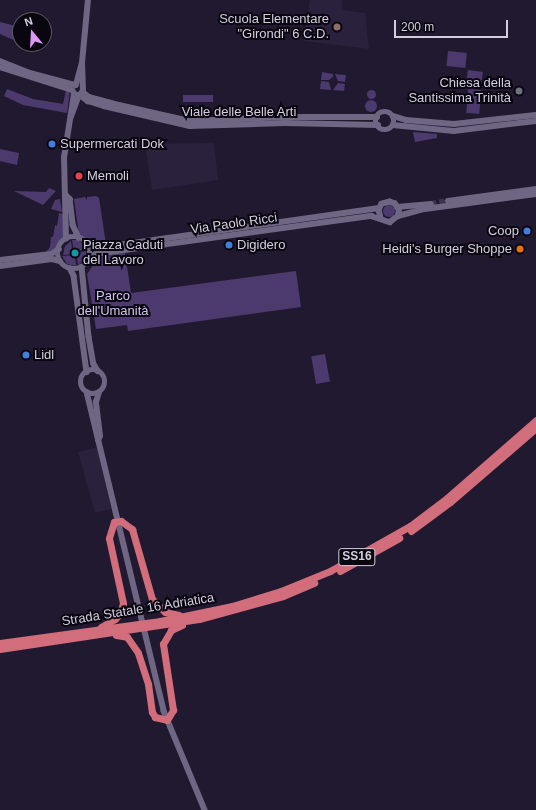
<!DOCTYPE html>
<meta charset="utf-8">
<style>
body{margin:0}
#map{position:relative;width:536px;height:810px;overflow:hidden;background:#211930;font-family:Helvetica,sans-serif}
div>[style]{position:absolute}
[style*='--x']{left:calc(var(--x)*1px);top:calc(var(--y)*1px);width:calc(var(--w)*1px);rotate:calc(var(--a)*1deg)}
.built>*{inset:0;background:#2a213d}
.green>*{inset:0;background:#4c3a6e;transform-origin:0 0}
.round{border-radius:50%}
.tertiary-tunnel>*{height:5.5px;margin-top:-2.75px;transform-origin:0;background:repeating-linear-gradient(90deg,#3c344a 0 5.5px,transparent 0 8.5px)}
.tertiary>*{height:5.5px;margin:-2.75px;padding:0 2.75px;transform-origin:2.75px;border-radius:2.75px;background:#6e6682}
.tertiary>.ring{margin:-2.75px;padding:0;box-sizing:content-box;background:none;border:5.5px solid #6e6682;border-radius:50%}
.trunk>*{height:7px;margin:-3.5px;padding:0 3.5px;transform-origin:3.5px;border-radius:3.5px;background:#d26d7c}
.dots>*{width:11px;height:11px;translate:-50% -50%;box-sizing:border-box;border:2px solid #090610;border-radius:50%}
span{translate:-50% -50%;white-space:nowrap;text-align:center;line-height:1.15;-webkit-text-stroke:4px #090610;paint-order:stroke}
.shield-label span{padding:1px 3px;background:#090610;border:1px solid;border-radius:3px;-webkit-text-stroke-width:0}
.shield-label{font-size:12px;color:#d2cede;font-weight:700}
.poi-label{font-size:13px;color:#d2cede}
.right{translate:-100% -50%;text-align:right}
.left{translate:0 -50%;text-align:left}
.street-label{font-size:13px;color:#d2cede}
.park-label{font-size:13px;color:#d0c4ef}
.north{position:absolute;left:12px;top:12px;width:40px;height:40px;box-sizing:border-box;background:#090610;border:1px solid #595662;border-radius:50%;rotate:342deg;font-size:11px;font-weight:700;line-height:16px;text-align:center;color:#d2cede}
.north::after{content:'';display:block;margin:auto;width:14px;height:18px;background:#db99f5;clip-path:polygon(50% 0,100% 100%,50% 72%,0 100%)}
.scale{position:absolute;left:394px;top:20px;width:114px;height:18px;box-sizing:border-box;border:2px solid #d2cede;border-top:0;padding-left:5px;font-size:12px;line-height:14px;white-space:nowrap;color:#d2cede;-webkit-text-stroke:3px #090610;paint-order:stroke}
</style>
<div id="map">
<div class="built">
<i style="clip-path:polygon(310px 0,342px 0,343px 10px,365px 13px,369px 49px,304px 41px)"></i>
<i style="clip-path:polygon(214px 143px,218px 180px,152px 190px,145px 144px)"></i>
<i style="clip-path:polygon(97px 447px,111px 509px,95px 513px,78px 452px)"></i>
</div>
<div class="green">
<i style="clip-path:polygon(0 22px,20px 27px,20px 43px,0 34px)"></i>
<i style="left:448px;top:51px;width:19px;height:15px;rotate:6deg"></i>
<i style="left:468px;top:70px;width:15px;height:10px;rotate:8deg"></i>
<i style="clip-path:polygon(322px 72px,333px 74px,333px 77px,329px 80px,321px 80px)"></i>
<i style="clip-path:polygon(335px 74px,346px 75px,345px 82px,338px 81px)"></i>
<i style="clip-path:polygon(321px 81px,329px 82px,331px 90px,320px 89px)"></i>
<i style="clip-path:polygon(338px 83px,345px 84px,344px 91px,333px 90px)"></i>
<i style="clip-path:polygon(7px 89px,33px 99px,63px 104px,66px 90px,70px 91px,67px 113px,23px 105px,4px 96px)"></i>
<i style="left:468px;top:89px;width:13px;height:24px;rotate:4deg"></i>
<i class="round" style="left:366.5px;top:89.5px;width:9px;height:9px"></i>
<i style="left:183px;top:95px;width:30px;height:7px"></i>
<i class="round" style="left:365px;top:100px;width:12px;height:12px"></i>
<i style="clip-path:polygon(413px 132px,437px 134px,437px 138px,415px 142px)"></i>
<i style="clip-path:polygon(0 149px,19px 153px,17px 165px,0 161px)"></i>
<i style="clip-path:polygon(49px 188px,56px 191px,43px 205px,14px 191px,46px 192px)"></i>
<i style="clip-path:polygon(96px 196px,99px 198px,106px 244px,95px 245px,79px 235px,74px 199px,85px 197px,87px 200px,87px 197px)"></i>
<i style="clip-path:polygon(60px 199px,62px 212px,51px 209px,55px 200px)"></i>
<i class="round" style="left:383px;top:205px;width:12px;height:12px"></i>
<i style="clip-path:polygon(59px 213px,63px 214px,65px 236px,55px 249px,46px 252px,50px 247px,51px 237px,53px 237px,55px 225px,57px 226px)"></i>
<i style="clip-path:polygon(72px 240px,79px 240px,87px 249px,74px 252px)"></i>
<i style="clip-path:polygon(71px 241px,73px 254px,63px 255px,65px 246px)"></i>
<i style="clip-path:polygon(86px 251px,86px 258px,78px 265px,76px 253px)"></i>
<i style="clip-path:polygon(125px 253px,131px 293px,296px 271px,301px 307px,128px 331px,127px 325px,96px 329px,87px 274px,99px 257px)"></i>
<i style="clip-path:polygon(75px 255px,76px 266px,67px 264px,62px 256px)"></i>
<i style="left:325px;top:354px;width:28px;height:14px;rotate:80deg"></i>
</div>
<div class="tertiary-tunnel">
<i style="--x:431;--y:204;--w:17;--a:-10"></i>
</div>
<div class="tertiary">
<i style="--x:0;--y:61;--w:32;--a:22"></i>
<i style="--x:30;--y:73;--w:47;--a:14.9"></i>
<i style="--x:0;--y:67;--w:76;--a:17.7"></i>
<i style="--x:76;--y:85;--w:23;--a:-75"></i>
<i style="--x:82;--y:63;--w:63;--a:-84.6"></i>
<i style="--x:83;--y:92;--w:8;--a:40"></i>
<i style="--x:89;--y:97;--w:31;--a:15"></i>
<i style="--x:119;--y:105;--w:73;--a:12.7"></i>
<i style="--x:190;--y:121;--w:96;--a:-2.4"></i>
<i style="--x:286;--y:117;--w:91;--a:0"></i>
<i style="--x:81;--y:94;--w:4;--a:-63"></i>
<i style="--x:83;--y:90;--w:24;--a:-92"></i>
<i style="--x:80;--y:95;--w:10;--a:37"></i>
<i style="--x:88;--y:101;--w:17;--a:17"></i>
<i style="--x:104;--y:106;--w:88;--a:13.1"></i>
<i style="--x:190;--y:126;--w:95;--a:-1.8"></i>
<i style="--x:285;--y:123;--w:93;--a:1.2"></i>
<i class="ring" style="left:376px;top:112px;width:12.5px;height:12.5px"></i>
<i style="--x:393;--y:116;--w:14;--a:17"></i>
<i style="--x:406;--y:120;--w:48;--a:4.8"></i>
<i style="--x:454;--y:124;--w:82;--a:-6.3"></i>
<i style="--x:71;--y:117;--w:23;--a:-70"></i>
<i style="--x:393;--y:125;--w:61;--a:5.6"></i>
<i style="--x:454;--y:131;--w:83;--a:-7"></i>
<i style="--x:66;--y:195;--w:6;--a:45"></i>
<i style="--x:70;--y:199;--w:26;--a:83"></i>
<i style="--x:73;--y:225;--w:14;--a:65"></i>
<i style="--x:448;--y:201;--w:89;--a:-7.8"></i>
<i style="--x:397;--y:207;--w:34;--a:-5"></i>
<i style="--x:398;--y:216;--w:28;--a:-15"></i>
<i style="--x:425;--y:209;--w:112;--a:-7.7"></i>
<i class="ring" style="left:58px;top:237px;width:26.5px;height:26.5px"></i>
<i style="--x:66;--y:239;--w:81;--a:-91.4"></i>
<i style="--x:64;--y:158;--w:65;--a:-81.1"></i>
<i style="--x:88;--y:245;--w:8;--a:23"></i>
<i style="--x:95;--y:248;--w:60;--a:-7.7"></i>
<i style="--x:154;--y:240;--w:227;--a:-8.1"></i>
<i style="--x:90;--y:257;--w:7;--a:-27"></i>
<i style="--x:96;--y:254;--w:278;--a:-7.9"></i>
<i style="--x:371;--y:216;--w:20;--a:18"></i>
<i style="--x:390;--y:222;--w:10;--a:-37"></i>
<i style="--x:398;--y:216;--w:6;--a:-81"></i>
<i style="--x:399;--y:210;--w:7;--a:-124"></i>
<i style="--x:395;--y:204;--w:5;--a:-158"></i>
<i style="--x:390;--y:202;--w:8;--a:166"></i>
<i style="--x:382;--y:204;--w:7;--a:117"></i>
<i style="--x:379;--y:210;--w:8;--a:76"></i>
<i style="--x:0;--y:260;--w:51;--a:-6.7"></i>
<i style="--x:51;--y:254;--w:9;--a:-32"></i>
<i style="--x:0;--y:266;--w:52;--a:-7.7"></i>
<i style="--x:52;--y:259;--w:8;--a:14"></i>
<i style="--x:82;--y:267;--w:70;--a:84.3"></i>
<i style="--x:89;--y:337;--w:27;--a:80"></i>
<i style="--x:94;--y:364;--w:8;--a:60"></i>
<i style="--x:70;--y:268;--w:9;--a:63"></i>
<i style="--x:74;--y:276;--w:97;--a:82.3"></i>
<i class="ring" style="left:81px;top:370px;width:18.5px;height:18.5px"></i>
<i style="--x:87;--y:392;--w:328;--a:76.4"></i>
<i style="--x:164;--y:711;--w:107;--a:67.5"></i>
<i style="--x:98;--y:440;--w:4;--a:-63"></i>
<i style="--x:100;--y:436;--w:34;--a:-97"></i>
<i style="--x:96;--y:402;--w:10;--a:-73"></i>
</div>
<div class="trunk">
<i style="--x:411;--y:531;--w:49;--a:-36.6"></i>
<i style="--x:450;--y:502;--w:113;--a:-40.7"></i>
<i style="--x:340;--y:571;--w:68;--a:-29.2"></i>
<i style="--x:101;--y:627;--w:16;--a:-30"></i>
<i style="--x:115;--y:619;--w:8;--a:-50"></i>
<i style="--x:120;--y:613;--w:10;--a:-73"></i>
<i style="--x:123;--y:603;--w:66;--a:-102.2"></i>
<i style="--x:109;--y:538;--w:17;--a:-73"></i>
<i style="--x:114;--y:522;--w:7;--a:-8"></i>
<i style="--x:121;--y:521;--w:14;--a:36"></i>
<i style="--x:132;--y:529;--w:73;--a:74.1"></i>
<i style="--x:152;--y:599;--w:18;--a:45"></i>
<i style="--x:165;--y:612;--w:14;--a:12"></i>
<i style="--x:116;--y:635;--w:11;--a:10"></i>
<i style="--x:127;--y:637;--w:19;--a:55"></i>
<i style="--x:138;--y:653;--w:33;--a:72"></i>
<i style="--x:148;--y:684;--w:28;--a:82"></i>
<i style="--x:152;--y:712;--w:6;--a:59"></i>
<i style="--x:155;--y:717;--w:12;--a:14"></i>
<i style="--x:167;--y:720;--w:12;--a:-59"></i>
<i style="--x:173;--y:710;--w:67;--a:-98.6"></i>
<i style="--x:163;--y:644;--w:16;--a:-60"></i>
<i style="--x:171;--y:630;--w:12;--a:-24"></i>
<i style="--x:0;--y:643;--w:162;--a:-7.8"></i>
<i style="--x:160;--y:621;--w:74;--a:-11.8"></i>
<i style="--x:232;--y:606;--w:51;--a:-17"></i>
<i style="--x:281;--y:591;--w:53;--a:-22.2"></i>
<i style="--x:330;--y:571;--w:92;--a:-29.4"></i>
<i style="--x:410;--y:526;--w:46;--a:-37.1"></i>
<i style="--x:447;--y:498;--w:118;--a:-41.2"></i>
<i style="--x:0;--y:649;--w:201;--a:-8.6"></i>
<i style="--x:199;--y:619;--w:87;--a:-15.3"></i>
<i style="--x:283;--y:596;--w:34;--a:-23"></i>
</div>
<div class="dots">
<i style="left:337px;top:27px;background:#8d6e63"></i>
<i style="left:519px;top:91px;background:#6b7280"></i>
<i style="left:52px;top:144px;background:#3f7fe0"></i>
<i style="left:79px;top:176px;background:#e0444e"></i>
<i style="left:527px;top:231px;background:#3f7fe0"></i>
<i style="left:229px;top:245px;background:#3f7fe0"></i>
<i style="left:520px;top:249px;background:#e8710a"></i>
<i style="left:75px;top:253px;background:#0f9aa8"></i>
<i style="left:26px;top:355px;background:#3f7fe0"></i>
</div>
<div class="shield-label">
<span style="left:357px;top:557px">SS16</span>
</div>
<div class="poi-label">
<span class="right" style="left:329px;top:27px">Scuola Elementare<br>"Girondi" 6 C.D.</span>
<span class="right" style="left:511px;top:91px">Chiesa della<br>Santissima Trinità</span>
<span class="left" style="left:60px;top:144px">Supermercati Dok</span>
<span class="left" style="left:87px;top:176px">Memoli</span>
<span class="right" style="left:519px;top:231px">Coop</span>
<span class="left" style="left:237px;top:245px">Digidero</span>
<span class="left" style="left:83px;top:253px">Piazza Caduti<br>del Lavoro</span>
<span class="right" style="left:512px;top:249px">Heidi's Burger Shoppe</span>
<span class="left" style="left:34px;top:355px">Lidl</span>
</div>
<div class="street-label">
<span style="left:239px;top:112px">Viale delle Belle Arti</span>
<span style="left:234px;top:224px;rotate:-8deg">Via Paolo Ricci</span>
<span style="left:138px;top:610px;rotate:-9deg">Strada Statale 16 Adriatica</span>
</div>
<div class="park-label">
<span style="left:113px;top:304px">Parco<br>dell'Umanità</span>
</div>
<div class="north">N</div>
<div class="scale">200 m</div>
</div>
